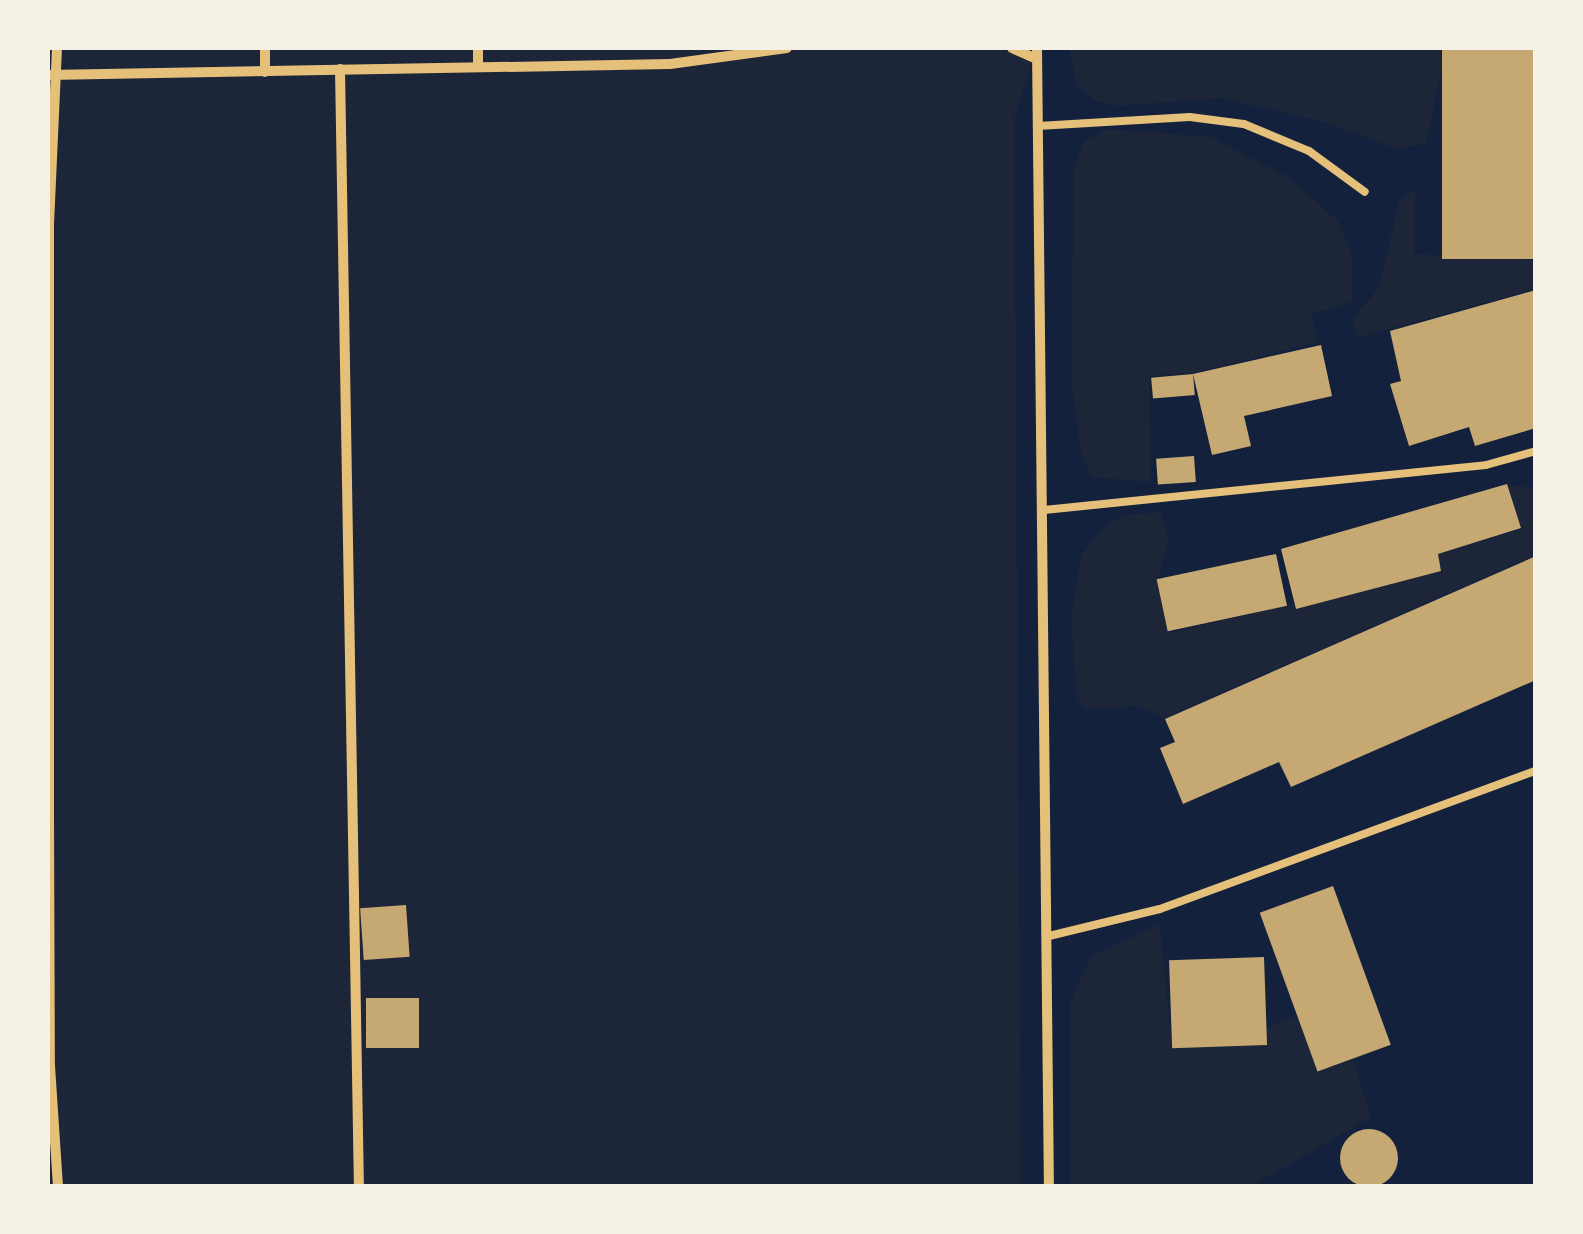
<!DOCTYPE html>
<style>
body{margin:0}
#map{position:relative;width:1583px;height:1234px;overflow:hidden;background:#14213d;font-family:"Source Serif 4",serif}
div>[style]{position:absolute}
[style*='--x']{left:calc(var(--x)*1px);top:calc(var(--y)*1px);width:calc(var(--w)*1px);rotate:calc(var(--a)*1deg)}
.green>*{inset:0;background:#1d2539}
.building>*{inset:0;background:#c6a872;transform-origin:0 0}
.round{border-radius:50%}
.service>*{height:8px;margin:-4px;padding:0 4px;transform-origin:4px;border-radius:4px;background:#e5c07b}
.minor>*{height:10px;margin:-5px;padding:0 5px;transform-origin:5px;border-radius:5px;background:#e5c07b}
span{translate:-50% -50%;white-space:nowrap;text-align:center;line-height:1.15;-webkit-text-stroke:9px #f6f1e7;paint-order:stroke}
.frame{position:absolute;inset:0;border:50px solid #f6f1e7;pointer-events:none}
</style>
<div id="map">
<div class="green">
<i style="clip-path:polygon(48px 48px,1036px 48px,1014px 120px,1021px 1186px,48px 1186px)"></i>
<i style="clip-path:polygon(1069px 48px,1441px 48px,1441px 69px,1426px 144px,1398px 149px,1326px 123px,1222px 98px,1119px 106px,1096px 101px,1077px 86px)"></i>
<i style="clip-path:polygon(1108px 129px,1211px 137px,1288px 177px,1338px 221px,1352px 255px,1353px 301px,1312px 314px,1318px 342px,1193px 373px,1149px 376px,1151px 482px,1091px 477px,1081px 453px,1071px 378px,1074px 166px,1085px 141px)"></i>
<i style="clip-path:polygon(1415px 191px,1414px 254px,1535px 260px,1535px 289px,1356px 338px,1353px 318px,1378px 289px,1400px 199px)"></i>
<i style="clip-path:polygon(1507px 485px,1535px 488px,1535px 555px,1164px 718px,1139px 706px,1086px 709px,1077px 700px,1071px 617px,1081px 556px,1104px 526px,1124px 515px,1160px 512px,1169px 541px,1157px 580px,1169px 633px,1441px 571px,1438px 554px,1520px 530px)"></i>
<i style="clip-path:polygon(1160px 923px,1172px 1049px,1266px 1045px,1267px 1027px,1297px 1015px,1318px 1070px,1353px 1060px,1371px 1117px,1252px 1186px,1070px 1186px,1071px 1001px,1091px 957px)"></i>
</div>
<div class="building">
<i style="left:1442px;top:48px;width:94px;height:211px"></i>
<i style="clip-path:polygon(1536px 290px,1536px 428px,1475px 446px,1469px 427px,1409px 446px,1390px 384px,1401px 381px,1390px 331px)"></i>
<i style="clip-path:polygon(1321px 345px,1332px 396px,1244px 416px,1251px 446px,1212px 455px,1193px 374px)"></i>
<i style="left:1193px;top:374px;width:21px;height:42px;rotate:85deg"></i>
<i style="left:1194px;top:456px;width:26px;height:38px;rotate:86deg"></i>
<i style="clip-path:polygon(1507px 484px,1521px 528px,1438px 554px,1441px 571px,1296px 609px,1281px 549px)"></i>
<i style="left:1276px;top:554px;width:53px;height:122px;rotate:78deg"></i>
<i style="clip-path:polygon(1536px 556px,1536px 680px,1291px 787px,1279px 762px,1183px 804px,1160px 748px,1175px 742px,1165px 719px)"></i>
<i style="left:1333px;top:886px;width:169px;height:78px;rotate:70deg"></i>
<i style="left:406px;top:905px;width:52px;height:46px;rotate:86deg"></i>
<i style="left:1264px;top:957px;width:88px;height:95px;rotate:88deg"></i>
<i style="left:366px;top:998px;width:53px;height:50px"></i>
<i class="round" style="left:1340px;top:1129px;width:58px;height:58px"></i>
</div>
<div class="service">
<i style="--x:1038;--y:126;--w:152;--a:-3.4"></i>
<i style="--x:1190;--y:117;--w:54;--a:7.4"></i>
<i style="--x:1244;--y:124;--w:70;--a:22.6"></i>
<i style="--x:1309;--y:151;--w:69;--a:36.2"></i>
<i style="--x:1044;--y:510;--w:444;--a:-5.8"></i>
<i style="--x:1486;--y:465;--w:52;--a:-15.6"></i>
<i style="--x:1049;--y:936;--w:114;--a:-13.7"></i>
<i style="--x:1160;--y:909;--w:401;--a:-20.2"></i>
</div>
<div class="minor">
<i style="--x:57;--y:48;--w:175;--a:92.6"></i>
<i style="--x:49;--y:223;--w:591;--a:90"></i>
<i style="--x:49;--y:814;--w:252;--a:89.8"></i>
<i style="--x:50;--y:1066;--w:120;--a:86.2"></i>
<i style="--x:478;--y:48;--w:19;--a:90"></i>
<i style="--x:1012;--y:48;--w:27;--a:24"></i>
<i style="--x:1037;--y:48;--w:1138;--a:89.4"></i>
<i style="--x:340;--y:69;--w:1117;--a:89.03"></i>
<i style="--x:265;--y:72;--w:24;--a:-90"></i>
<i style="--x:48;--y:75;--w:622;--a:-1.01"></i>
<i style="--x:670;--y:64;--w:118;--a:-7.8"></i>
</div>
<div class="frame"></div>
</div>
